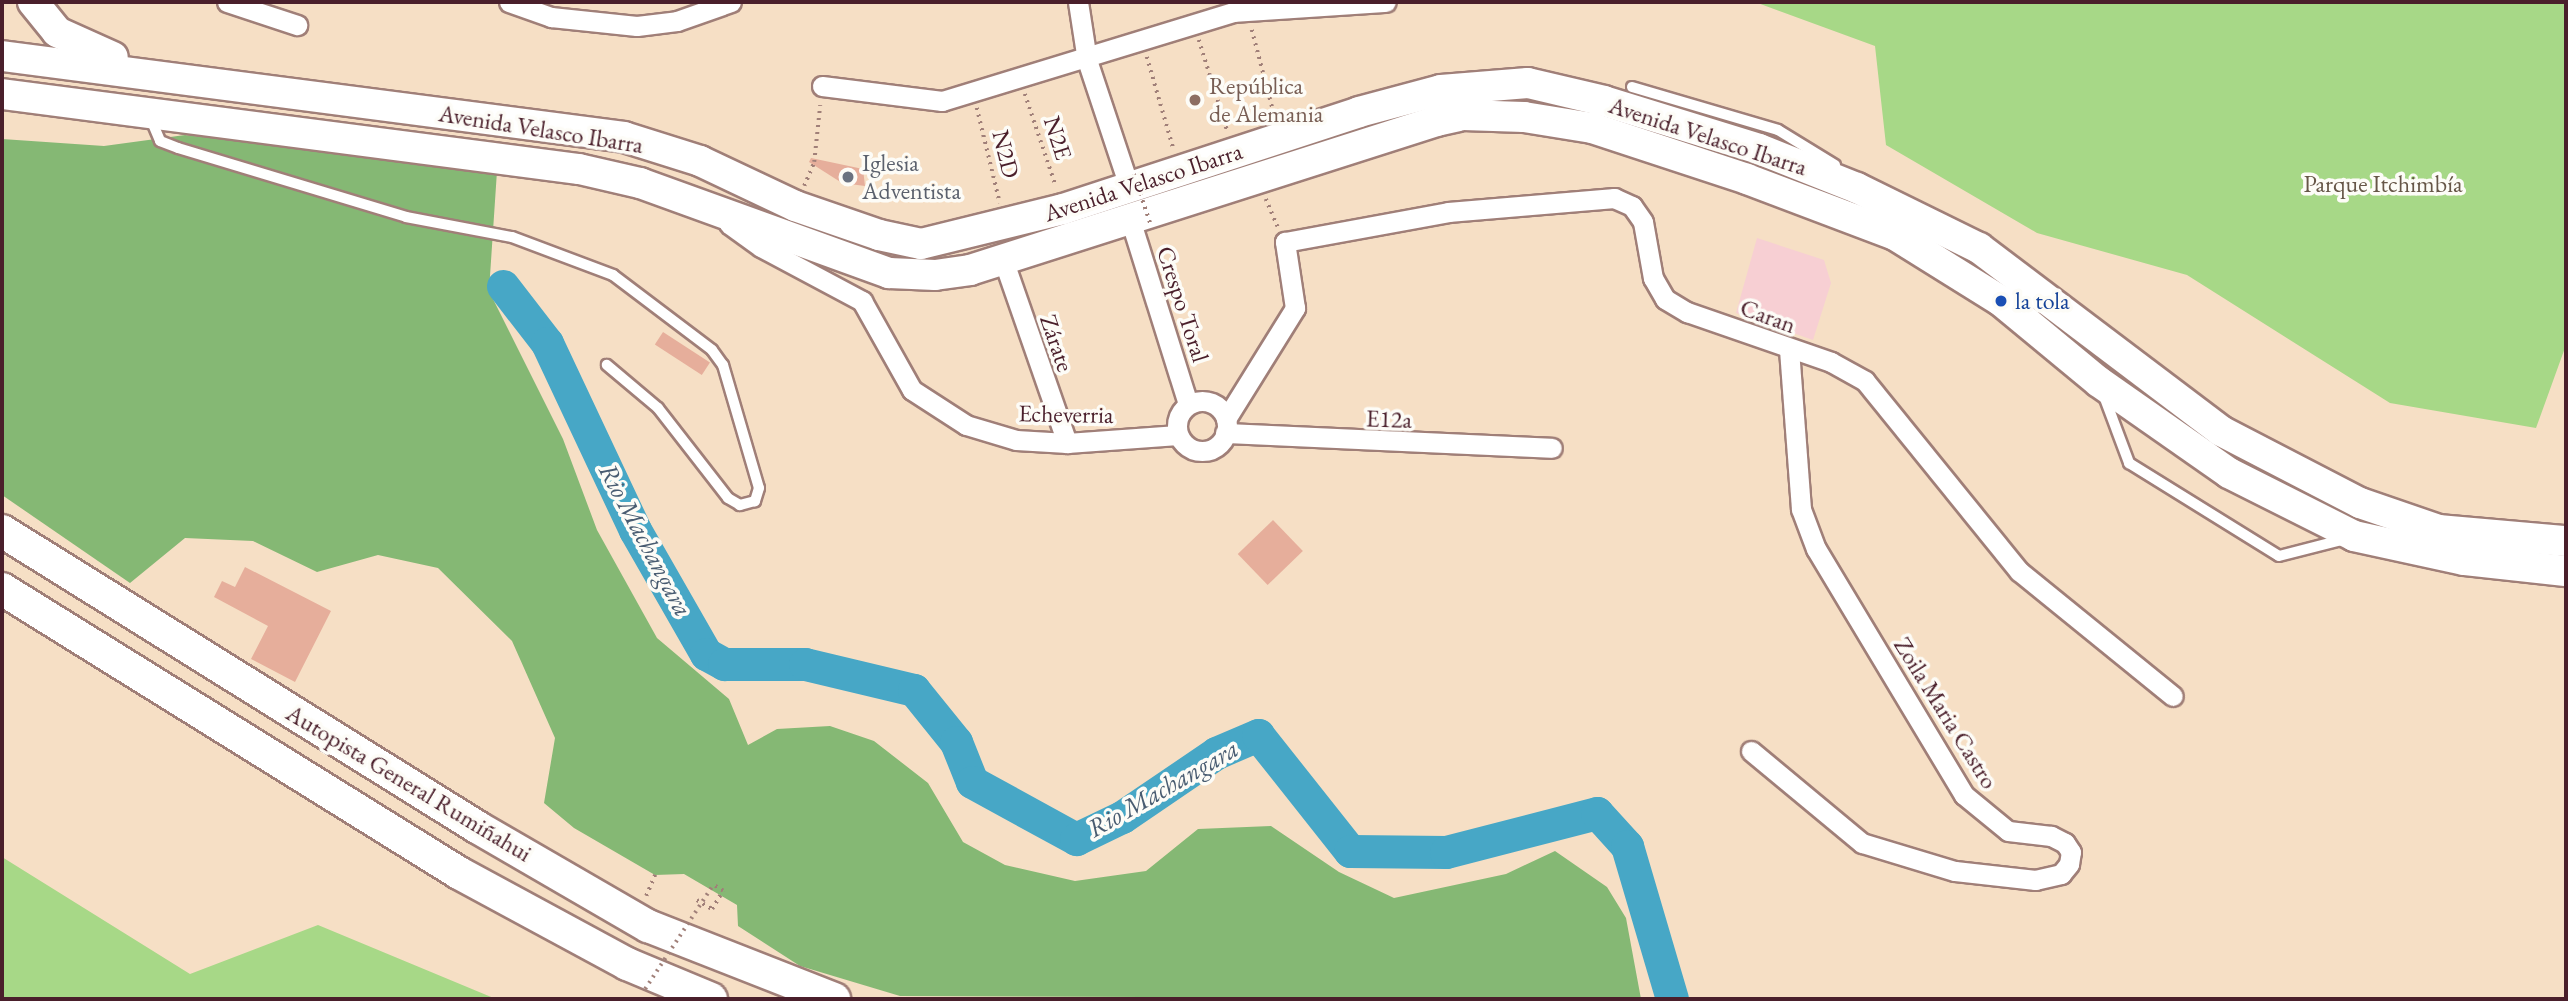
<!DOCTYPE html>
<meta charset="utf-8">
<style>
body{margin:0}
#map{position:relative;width:2568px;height:1001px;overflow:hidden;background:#f6dfc5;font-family:"EB Garamond",serif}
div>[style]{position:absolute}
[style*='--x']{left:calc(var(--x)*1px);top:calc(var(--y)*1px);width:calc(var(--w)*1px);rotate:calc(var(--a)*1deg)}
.built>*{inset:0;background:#f7cfd3}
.green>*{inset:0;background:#a7d887}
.forest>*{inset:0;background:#85b874}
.river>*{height:33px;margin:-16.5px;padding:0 16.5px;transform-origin:16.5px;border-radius:16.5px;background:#47a7c6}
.building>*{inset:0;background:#e6ae9b;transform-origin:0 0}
.path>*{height:3.5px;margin-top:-1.75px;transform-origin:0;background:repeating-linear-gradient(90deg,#a07f78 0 2px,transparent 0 7px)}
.roads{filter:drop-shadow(2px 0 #a07f78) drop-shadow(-2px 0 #a07f78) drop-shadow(0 2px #a07f78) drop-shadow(0 -2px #a07f78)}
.service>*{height:10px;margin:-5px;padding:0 5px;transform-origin:5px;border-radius:5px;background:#fff}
.minor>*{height:19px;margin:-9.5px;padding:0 9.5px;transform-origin:9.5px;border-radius:9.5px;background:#fff}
.minor>.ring{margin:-9.5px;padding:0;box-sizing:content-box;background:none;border:19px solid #fff;border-radius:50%}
.primary>*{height:30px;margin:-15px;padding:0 15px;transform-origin:15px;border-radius:15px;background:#fff}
.trunk>*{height:32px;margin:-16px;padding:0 16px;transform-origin:16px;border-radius:16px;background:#fff}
.path-bridge>*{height:3.5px;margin-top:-1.75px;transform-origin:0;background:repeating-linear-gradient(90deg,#a07f78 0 2px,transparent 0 7px)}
.dots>*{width:19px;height:19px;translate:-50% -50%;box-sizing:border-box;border:4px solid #fdfcf7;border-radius:50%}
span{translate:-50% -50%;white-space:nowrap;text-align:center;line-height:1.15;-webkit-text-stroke:7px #fdfcf7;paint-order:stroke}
.education-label{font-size:24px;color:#785e54}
.left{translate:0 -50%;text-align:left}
.street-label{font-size:24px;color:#4a1f2b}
.worship-label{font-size:24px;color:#5b616d}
.park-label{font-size:24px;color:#665647}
.transit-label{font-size:24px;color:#164399}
.water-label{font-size:26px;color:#495c71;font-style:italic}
.frame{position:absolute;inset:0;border:4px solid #4a1f2b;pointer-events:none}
</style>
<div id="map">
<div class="built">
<i style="clip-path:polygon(1757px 238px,1824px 260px,1831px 283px,1813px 340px,1736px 313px)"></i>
</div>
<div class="green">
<i style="clip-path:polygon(1755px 2px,2566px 2px,2566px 345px,2536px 428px,2390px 403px,2187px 275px,2037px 233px,1886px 145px,1875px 46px)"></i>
<i style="clip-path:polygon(2px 857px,190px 974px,318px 925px,496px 999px,2px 999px)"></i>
</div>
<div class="forest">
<i style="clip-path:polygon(185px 135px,497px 171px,489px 291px,563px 439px,597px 530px,657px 638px,729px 699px,748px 745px,777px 729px,830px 726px,874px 741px,928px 783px,963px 842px,1005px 865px,1075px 881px,1146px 871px,1198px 829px,1271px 826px,1339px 872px,1394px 898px,1506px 874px,1555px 851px,1607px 887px,1626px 918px,1641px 999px,900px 996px,800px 966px,738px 926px,737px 905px,684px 874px,655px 875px,574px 828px,544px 803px,555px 738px,512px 641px,438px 568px,378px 555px,317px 572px,253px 541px,185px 538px,130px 583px,2px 495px,2px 139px,104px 146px)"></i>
</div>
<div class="river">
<i style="--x:503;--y:286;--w:72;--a:52.3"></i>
<i style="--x:547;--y:343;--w:207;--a:64.8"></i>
<i style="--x:635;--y:530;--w:143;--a:60.2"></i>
<i style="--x:706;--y:654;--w:21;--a:29"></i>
<i style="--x:724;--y:664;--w:81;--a:0"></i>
<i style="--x:805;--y:664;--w:112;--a:13.4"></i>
<i style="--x:914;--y:690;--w:67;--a:51.1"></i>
<i style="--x:956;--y:742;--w:43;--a:68.2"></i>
<i style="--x:972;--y:782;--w:119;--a:28.7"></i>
<i style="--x:1076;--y:839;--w:51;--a:-25.6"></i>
<i style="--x:1122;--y:817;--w:114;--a:-34.2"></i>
<i style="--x:1216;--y:753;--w:46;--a:-23.2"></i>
<i style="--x:1258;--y:735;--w:148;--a:51.6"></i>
<i style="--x:1350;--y:851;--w:96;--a:0.6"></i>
<i style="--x:1446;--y:852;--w:156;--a:-14.5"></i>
<i style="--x:1597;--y:813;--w:45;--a:47.7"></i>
<i style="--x:1627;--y:846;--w:159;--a:73.6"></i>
</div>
<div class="building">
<i style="clip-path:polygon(811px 158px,863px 169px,865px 186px,842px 183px,809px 162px)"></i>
<i style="left:663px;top:332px;width:56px;height:15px;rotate:33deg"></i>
<i style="left:1273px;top:520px;width:43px;height:49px;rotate:46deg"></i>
<i style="clip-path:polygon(245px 567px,331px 611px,295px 682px,251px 659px,268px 626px,214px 597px,222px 581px,235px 587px)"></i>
</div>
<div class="path">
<i style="--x:1252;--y:30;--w:87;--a:75.3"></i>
<i style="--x:1199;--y:40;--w:94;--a:72.7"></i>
<i style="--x:1147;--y:57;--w:94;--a:73.9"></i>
<i style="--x:1025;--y:94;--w:97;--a:71.4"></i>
<i style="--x:977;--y:108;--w:98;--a:76.4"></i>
<i style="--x:804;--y:186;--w:26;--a:-67"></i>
<i style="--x:814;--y:162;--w:57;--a:-84"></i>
<i style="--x:1266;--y:199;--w:30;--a:67"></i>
<i style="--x:646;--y:896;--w:23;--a:-67"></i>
<i style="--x:697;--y:900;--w:17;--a:31"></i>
<i style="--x:712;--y:909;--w:21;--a:-59"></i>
<i style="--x:723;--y:891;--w:12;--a:-149"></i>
</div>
<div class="roads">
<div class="service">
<i style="--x:1632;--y:87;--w:152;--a:16.4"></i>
<i style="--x:1778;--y:130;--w:67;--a:31.6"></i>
<i style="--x:150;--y:117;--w:26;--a:67"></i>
<i style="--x:160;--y:141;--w:19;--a:21"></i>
<i style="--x:178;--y:148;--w:238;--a:16.8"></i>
<i style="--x:406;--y:217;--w:108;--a:10.7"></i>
<i style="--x:512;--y:237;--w:108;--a:20.6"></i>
<i style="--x:613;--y:275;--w:124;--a:37.1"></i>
<i style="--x:712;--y:350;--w:19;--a:54"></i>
<i style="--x:723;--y:365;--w:128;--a:73.7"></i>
<i style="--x:759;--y:488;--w:14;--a:107"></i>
<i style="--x:755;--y:501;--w:16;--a:165"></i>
<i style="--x:740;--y:505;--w:14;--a:-150"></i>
<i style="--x:728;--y:498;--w:114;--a:-127.9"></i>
<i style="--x:658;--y:408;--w:67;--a:-139.9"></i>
<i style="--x:2104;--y:396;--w:72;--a:69.5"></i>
<i style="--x:2129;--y:463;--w:176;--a:31.8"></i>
<i style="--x:2279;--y:556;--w:68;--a:-14.4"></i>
</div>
<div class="minor">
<i style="--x:227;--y:2;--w:74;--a:18.2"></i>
<i style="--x:509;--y:2;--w:45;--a:19.7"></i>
<i style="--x:551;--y:17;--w:86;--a:6"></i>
<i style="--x:637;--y:26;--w:40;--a:-7.1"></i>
<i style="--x:677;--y:21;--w:57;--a:-19.4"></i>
<i style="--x:1078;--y:2;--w:59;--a:81.2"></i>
<i style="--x:1087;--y:60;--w:133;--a:71.6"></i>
<i style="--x:822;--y:86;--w:121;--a:7.1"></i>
<i style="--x:942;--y:101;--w:305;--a:-17"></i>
<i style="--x:1234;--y:12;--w:152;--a:-3.8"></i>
<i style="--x:1130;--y:219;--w:194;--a:72.6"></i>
<i style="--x:729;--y:224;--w:39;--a:36"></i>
<i style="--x:761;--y:247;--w:115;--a:28.1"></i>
<i style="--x:862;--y:301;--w:102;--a:60.7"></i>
<i style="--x:912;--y:390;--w:64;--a:32.9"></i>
<i style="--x:966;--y:425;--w:52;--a:16.7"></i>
<i style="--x:1016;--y:440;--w:51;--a:3.4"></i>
<i style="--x:1067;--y:443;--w:111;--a:-4.1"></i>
<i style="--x:1003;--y:259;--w:195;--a:70.8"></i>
<i class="ring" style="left:1177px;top:401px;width:31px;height:31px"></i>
<i style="--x:1226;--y:419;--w:131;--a:-58.1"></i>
<i style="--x:1295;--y:308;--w:67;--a:-98.6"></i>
<i style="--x:1285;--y:242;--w:166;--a:-10.4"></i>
<i style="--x:1448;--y:212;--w:167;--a:-4.8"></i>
<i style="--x:1614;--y:198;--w:20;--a:24"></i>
<i style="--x:1632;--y:206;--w:19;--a:55"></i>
<i style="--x:1643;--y:222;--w:57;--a:79.9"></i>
<i style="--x:1653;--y:278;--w:24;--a:60"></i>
<i style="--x:1665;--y:299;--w:26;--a:31"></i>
<i style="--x:1687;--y:312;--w:152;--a:19.1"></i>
<i style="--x:1831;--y:362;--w:39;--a:29"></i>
<i style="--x:1865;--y:381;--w:245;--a:51"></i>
<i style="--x:2019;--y:571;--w:198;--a:39.1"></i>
<i style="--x:1225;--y:433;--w:327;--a:2.6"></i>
<i style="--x:1751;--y:751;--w:144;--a:39.7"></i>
<i style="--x:1862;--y:843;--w:97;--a:16.8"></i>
<i style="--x:1955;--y:871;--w:81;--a:6.4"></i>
<i style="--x:2035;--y:880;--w:27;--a:-13"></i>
<i style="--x:2061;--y:874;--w:13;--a:-51"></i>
<i style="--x:2069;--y:864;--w:12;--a:-81"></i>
<i style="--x:2071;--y:852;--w:11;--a:-124"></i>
<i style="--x:2065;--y:843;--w:16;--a:-153"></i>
<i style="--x:2051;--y:836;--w:43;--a:-173.4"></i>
<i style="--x:2008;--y:831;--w:57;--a:-140.7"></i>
<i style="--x:1964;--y:795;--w:287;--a:-121"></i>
<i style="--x:1816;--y:549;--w:43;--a:-110.6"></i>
<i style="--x:1801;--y:509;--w:159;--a:-94.3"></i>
</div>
<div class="primary">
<i style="--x:33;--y:2;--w:38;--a:51"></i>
<i style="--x:57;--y:32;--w:61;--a:24.1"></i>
<i style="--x:2;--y:56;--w:627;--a:7.42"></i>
<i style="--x:624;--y:137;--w:80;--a:17.5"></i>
<i style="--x:700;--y:161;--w:105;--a:25.3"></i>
<i style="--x:795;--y:206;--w:89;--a:19"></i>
<i style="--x:879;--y:235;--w:43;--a:12.1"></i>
<i style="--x:921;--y:244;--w:146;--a:-13.8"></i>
<i style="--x:1063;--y:209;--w:311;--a:-18.1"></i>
<i style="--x:1359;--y:112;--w:85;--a:-15"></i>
<i style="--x:1441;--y:90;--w:87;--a:-4.6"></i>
<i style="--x:1528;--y:83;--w:78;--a:13.3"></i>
<i style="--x:1604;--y:101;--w:162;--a:17.2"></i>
<i style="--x:1759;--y:149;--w:105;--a:21.7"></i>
<i style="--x:1857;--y:188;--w:136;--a:26.2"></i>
<i style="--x:1979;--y:248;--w:303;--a:37.1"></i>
<i style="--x:2221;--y:431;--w:157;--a:27.4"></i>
<i style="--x:2360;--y:503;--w:83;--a:18.9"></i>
<i style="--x:2439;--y:530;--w:127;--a:5"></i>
<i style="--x:2;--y:94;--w:582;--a:7.41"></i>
<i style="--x:579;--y:169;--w:63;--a:12.9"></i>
<i style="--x:640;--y:183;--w:265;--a:19.9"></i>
<i style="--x:889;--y:273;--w:46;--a:2.5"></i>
<i style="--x:935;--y:275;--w:35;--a:-8"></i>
<i style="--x:970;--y:270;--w:490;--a:-17.7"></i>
<i style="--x:1437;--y:121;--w:27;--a:-13"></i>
<i style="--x:1463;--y:115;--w:61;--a:1.9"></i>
<i style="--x:1524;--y:117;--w:69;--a:9.2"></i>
<i style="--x:1592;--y:128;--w:163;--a:18.2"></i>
<i style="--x:1747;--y:179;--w:158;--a:20.7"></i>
<i style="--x:1895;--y:235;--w:125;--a:31.9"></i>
<i style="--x:2001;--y:301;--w:127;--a:39.6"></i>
<i style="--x:2099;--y:382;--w:159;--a:35"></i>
<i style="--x:2229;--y:473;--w:140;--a:26.7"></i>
<i style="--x:2354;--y:536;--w:113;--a:12.3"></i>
<i style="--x:2464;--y:560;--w:103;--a:6.2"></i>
</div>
<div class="trunk">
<i style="--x:2;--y:531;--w:560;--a:31.93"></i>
<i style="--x:477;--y:827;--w:198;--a:30.1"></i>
<i style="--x:648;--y:926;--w:200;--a:21.4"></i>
<i style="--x:2;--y:589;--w:538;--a:31.86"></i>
<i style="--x:459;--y:873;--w:191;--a:28.4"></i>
<i style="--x:627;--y:964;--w:91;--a:22.6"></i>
</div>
</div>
<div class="path-bridge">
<i style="--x:1134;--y:174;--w:54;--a:71.6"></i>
<i style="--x:645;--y:989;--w:124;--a:-56.8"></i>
</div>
<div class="dots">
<i style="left:1195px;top:100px;background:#8d6e63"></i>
<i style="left:848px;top:177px;background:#6b7280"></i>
<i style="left:2001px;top:301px;background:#1a4fb4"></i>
</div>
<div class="education-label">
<span class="left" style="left:1209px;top:100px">República<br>de Alemania</span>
</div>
<div class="street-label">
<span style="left:541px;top:129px;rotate:9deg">Avenida Velasco Ibarra</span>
<span style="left:1708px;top:136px;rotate:18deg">Avenida Velasco Ibarra</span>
<span style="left:1058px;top:138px;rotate:72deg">N2E</span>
<span style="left:1006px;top:154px;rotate:76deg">N2D</span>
<span style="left:1143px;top:182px;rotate:-18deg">Avenida Velasco Ibarra</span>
<span style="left:1183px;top:304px;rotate:72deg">Crespo Toral</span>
<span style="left:1768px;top:316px;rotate:20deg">Caran</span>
<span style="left:1057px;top:343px;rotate:71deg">Zárate</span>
<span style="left:1066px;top:414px;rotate:1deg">Echeverria</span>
<span style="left:1389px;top:419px;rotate:2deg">E12a</span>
<span style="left:1946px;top:713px;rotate:58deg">Zoila Maria Castro</span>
<span style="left:409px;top:783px;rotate:31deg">Autopista General Rumiñahui</span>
</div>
<div class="worship-label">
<span class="left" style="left:862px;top:177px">Iglesia<br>Adventista</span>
</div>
<div class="park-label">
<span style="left:2383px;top:184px">Parque Itchimbía</span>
</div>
<div class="transit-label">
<span class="left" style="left:2015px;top:301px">la tola</span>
</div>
<div class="water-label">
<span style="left:645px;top:540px;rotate:62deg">Rio Machangara</span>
<span style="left:1163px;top:789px;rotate:-30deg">Rio Machangara</span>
</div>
<div class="frame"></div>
</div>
